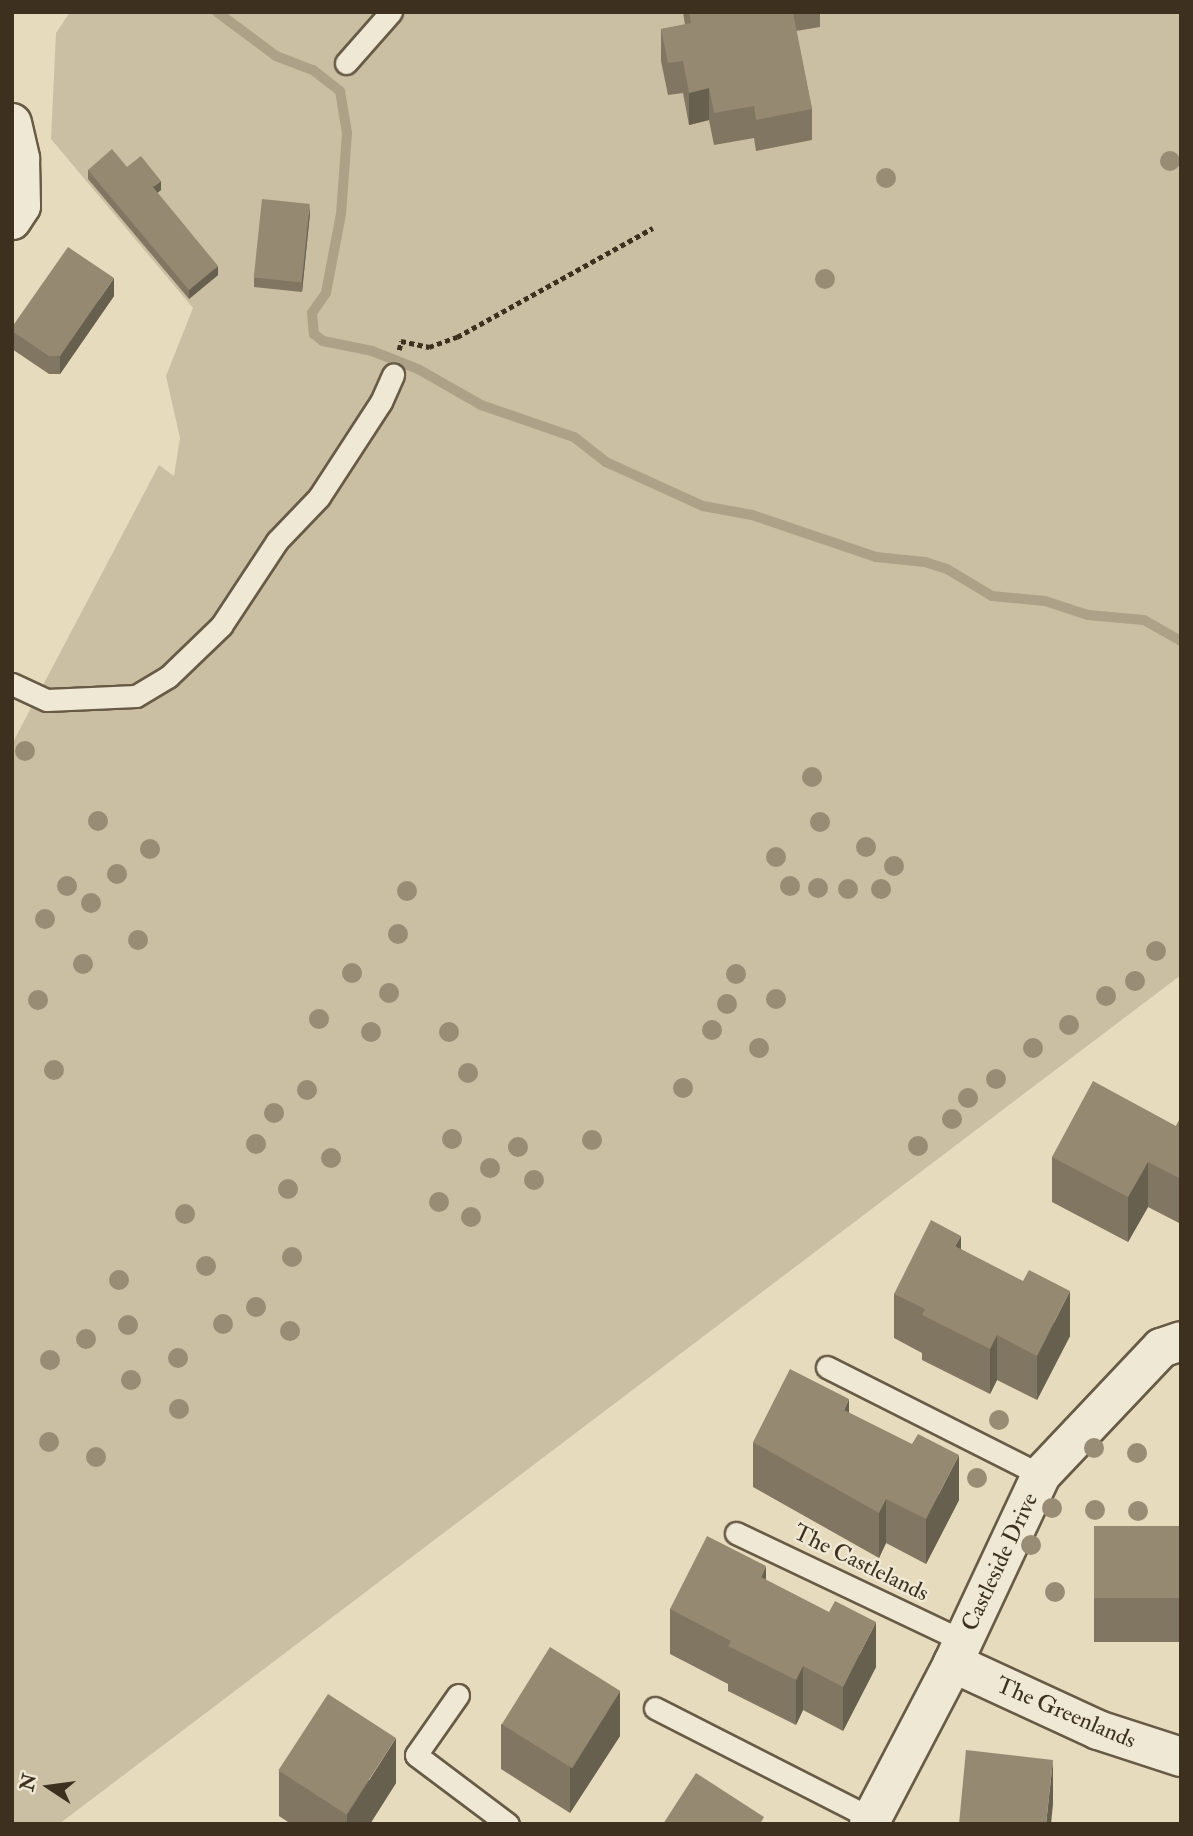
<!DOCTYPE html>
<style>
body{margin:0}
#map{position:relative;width:1193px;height:1836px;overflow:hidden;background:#e7dbbe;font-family:"IM FELL Double Pica",serif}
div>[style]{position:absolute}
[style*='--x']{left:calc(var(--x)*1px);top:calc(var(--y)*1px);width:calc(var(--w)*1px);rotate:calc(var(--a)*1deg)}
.green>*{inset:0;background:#cabea3}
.stream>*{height:10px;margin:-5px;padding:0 5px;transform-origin:5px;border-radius:5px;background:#ada188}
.path>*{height:4.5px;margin-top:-2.25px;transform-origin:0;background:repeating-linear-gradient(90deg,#3d301e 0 5px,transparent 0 8.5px)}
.roads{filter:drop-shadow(2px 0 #685b46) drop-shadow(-2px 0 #685b46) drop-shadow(0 2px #685b46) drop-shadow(0 -2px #685b46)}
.service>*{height:21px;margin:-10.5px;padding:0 10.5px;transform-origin:10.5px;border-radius:10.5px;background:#efe8d5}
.minor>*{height:38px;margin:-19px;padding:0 19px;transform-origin:19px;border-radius:19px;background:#efe8d5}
.trees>*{width:20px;height:20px;margin:-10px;border-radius:50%;background:#998c75}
.wall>*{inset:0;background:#807661;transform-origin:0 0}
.shaded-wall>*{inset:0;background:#68604f}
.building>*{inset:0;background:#958971;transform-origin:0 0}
span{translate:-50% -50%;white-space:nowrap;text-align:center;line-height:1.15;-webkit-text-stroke:5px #efe8d5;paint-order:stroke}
.street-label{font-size:23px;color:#3d301e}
.frame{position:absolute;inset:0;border:14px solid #3d301e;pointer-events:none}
.north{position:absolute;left:14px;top:1752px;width:70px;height:70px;-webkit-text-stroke:5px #efe8d5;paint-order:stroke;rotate:283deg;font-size:19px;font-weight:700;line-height:28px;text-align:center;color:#3d301e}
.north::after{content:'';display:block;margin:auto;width:24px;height:32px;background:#3d301e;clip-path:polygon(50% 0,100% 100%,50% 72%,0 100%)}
</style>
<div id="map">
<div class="green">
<i style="clip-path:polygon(70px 12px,1181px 12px,1181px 975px,59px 1824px,12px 1824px,12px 744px,159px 465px,174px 476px,180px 438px,166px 376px,193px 308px,51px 139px,56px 33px)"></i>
</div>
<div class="stream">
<i style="--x:217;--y:12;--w:74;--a:36.7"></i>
<i style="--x:276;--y:56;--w:40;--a:21"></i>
<i style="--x:313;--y:70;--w:34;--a:38"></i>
<i style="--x:340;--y:91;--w:43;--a:80.5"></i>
<i style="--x:347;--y:133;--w:81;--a:94.2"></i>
<i style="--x:341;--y:214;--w:80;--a:100.8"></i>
<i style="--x:326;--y:293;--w:24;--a:125"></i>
<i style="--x:312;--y:313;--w:21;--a:85"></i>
<i style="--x:314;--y:334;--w:11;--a:38"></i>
<i style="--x:323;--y:341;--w:50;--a:11.5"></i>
<i style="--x:372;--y:351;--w:49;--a:21.4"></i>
<i style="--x:418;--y:369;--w:73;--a:29.7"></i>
<i style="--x:481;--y:405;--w:98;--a:19"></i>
<i style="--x:574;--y:437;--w:41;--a:38"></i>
<i style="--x:606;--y:462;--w:107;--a:24.4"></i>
<i style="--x:703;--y:506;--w:50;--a:10.4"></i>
<i style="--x:752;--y:515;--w:131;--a:18.7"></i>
<i style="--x:876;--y:557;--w:49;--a:5.8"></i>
<i style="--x:925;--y:562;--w:23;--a:18"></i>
<i style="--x:947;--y:569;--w:52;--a:31"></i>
<i style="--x:992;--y:596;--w:53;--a:5.4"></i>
<i style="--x:1045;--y:601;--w:45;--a:18"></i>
<i style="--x:1088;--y:615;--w:56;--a:5.1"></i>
<i style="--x:1144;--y:620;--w:43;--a:29.6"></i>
</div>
<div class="path">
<i style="--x:399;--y:350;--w:9;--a:-77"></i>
<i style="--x:401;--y:341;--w:29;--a:12"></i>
<i style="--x:429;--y:347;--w:30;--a:-20"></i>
<i style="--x:457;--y:337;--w:224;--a:-29.1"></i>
</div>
<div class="roads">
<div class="service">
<i style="--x:346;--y:63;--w:68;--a:-48.6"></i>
<i style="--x:12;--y:684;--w:38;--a:25"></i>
<i style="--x:47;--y:700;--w:89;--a:-2.6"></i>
<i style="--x:136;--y:696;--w:37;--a:-31"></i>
<i style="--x:168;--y:677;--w:74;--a:-43.9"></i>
<i style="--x:221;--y:626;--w:102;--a:-56.6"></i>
<i style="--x:277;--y:541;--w:61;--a:-46.3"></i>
<i style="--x:319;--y:497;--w:113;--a:-56.9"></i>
<i style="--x:381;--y:402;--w:30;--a:-66"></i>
<i style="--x:827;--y:1367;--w:240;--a:26.8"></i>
<i style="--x:736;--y:1533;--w:251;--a:25.4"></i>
<i style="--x:458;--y:1695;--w:73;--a:125"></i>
<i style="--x:416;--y:1755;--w:115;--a:36.9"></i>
<i style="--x:655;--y:1708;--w:242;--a:27"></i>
</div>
<div class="minor">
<i style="--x:12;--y:123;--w:37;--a:77"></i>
<i style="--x:20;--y:159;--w:47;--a:88.8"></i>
<i style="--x:21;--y:206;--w:17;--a:123"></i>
<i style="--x:953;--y:1663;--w:160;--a:24.8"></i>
<i style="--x:1098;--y:1730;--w:87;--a:18"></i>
<i style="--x:869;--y:1824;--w:182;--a:-62.4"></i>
<i style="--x:953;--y:1663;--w:208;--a:-64.9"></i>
<i style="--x:1041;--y:1475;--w:175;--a:-46.6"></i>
<i style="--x:1161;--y:1348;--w:21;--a:-19"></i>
</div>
</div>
<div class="trees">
<i style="left:1170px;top:161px"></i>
<i style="left:886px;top:178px"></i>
<i style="left:825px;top:279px"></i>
<i style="left:25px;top:751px"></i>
<i style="left:812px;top:777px"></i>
<i style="left:98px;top:821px"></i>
<i style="left:820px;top:822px"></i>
<i style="left:866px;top:847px"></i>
<i style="left:150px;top:849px"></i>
<i style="left:776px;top:857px"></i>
<i style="left:894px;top:866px"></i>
<i style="left:117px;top:874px"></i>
<i style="left:67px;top:886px"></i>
<i style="left:790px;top:886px"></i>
<i style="left:818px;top:888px"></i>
<i style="left:848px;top:889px"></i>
<i style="left:881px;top:889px"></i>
<i style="left:407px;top:891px"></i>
<i style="left:91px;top:903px"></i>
<i style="left:45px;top:919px"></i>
<i style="left:398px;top:934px"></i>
<i style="left:138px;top:940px"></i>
<i style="left:1156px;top:951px"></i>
<i style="left:83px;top:964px"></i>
<i style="left:352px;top:973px"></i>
<i style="left:736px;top:974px"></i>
<i style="left:1135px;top:981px"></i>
<i style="left:389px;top:993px"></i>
<i style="left:1106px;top:996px"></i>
<i style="left:776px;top:999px"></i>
<i style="left:38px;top:1000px"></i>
<i style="left:727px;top:1004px"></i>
<i style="left:319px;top:1019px"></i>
<i style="left:1069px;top:1025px"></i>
<i style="left:712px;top:1030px"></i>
<i style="left:371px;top:1032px"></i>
<i style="left:449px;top:1032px"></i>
<i style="left:759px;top:1048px"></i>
<i style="left:1033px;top:1048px"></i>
<i style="left:54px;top:1070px"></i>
<i style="left:468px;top:1073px"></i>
<i style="left:996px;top:1079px"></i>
<i style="left:683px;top:1088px"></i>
<i style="left:307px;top:1090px"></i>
<i style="left:968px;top:1098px"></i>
<i style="left:274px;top:1113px"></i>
<i style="left:952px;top:1119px"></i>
<i style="left:452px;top:1139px"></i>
<i style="left:592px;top:1140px"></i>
<i style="left:256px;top:1144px"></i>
<i style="left:918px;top:1146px"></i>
<i style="left:518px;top:1147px"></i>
<i style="left:331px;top:1158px"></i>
<i style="left:490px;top:1168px"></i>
<i style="left:534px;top:1180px"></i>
<i style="left:288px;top:1189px"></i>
<i style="left:439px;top:1202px"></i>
<i style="left:185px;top:1214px"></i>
<i style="left:471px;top:1217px"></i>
<i style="left:292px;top:1257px"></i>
<i style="left:206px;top:1266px"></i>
<i style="left:119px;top:1280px"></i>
<i style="left:256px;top:1307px"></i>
<i style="left:223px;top:1324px"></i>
<i style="left:128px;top:1325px"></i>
<i style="left:290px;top:1331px"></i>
<i style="left:86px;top:1339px"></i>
<i style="left:178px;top:1358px"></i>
<i style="left:50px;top:1360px"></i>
<i style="left:131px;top:1380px"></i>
<i style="left:179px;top:1409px"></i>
<i style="left:999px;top:1420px"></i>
<i style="left:49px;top:1442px"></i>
<i style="left:1094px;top:1448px"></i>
<i style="left:1137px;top:1453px"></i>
<i style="left:96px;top:1457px"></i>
<i style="left:977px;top:1478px"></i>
<i style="left:1052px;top:1508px"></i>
<i style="left:1095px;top:1510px"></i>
<i style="left:1138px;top:1511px"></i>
<i style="left:1031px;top:1545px"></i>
<i style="left:1055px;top:1592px"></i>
</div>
<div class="wall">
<i style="clip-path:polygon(683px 12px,820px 12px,820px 27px,796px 31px,812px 109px,812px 140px,756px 151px,754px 138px,714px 145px,709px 120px,689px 125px,683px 93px,668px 95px,661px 61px,661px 29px,685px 25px)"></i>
<i style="clip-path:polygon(127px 167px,161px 190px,157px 193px,218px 275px,189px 299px,88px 179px,88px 170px)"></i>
<i style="clip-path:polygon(310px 213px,302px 292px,254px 287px,254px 278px)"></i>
<i style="clip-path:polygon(114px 296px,60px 374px,49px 374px,12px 349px,12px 327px)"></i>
<i style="clip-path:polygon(1181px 1117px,1181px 1224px,1148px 1207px,1128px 1242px,1052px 1202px,1052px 1157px,1176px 1126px)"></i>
<i style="clip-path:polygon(961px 1249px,1070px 1336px,1037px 1400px,997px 1380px,990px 1394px,922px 1360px,922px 1353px,894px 1338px,894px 1294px)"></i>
<i style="clip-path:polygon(753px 1442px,959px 1500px,926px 1564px,886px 1543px,879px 1558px,753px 1487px)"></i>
<i style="left:1179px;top:1526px;width:116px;height:85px;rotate:90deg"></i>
<i style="clip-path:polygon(766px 1580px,876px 1667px,843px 1731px,803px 1710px,796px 1725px,728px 1691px,728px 1684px,670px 1654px,670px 1609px)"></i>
<i style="clip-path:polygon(501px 1724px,620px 1736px,570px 1813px,501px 1769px)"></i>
<i style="clip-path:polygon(279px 1771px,396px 1783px,370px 1824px,291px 1824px,279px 1816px)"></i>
</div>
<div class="shaded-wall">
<i style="clip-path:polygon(709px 88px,709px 120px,689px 125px,689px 93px)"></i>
<i style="clip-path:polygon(161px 181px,161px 190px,153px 196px,153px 187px)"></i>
<i style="clip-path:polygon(310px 204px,310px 213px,302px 292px,302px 283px)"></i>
<i style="clip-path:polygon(218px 266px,218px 275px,189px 299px,189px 290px)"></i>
<i style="clip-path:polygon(114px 278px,114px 296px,60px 374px,60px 356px)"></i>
<i style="clip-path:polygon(1148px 1162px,1148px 1207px,1128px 1242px,1128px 1197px)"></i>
<i style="clip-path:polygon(961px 1236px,961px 1280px,955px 1246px)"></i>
<i style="clip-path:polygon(1070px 1291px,1070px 1336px,1037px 1400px,1037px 1356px)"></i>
<i style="clip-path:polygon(997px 1335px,997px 1380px,990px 1394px,990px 1349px)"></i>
<i style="clip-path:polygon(849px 1399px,849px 1444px,844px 1410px)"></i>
<i style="clip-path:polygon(959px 1455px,959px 1500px,926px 1564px,926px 1519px)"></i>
<i style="clip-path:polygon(886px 1499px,886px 1543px,879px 1558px,879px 1513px)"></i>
<i style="clip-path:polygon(766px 1566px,766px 1611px,761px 1577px)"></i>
<i style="clip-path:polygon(876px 1622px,876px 1667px,843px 1731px,843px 1687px)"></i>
<i style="clip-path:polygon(803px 1666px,803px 1710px,796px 1725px,796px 1680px)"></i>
<i style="clip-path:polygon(620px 1691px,620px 1736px,570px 1813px,570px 1768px)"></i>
<i style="clip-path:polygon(396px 1738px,396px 1783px,370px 1824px,347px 1824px,347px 1815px)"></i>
<i style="clip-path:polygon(1053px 1760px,1053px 1804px,1051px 1824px,1046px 1824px)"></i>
</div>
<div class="building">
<i style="clip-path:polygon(689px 12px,793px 12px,812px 109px,756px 120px,754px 106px,714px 113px,709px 88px,689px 93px,683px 61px,668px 63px,661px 29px,691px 23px)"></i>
<i style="clip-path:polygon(112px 149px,127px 167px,141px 156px,161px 181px,153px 187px,218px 266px,189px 290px,88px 170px)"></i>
<i style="left:262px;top:199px;width:48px;height:79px;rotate:6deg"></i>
<i style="clip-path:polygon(68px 247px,114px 278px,60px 356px,49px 356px,12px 331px,12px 327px)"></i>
<i style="clip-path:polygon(1093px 1081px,1176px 1126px,1181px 1117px,1181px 1179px,1148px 1162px,1128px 1197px,1052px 1157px)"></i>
<i style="clip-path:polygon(931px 1220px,961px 1236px,955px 1246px,1023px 1281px,1029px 1270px,1070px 1291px,1037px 1356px,997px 1335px,990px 1349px,922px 1315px,925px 1309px,894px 1294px)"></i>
<i style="clip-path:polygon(790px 1369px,849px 1399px,844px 1410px,912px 1444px,918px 1434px,959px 1455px,926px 1519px,886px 1499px,879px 1513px,753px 1442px)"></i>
<i style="left:1179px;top:1526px;width:72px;height:85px;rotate:90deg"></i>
<i style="clip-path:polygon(707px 1536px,766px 1566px,761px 1577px,829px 1612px,835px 1601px,876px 1622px,843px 1687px,803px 1666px,796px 1680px,728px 1646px,731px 1641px,670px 1609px)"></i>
<i style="left:550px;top:1647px;width:83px;height:91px;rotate:32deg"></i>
<i style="left:328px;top:1694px;width:81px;height:91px;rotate:33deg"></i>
<i style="clip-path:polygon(966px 1750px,1053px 1760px,1046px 1824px,959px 1824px)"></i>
<i style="clip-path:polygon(696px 1773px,764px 1817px,760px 1824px,663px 1824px)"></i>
</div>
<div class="street-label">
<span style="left:1000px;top:1562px;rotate:-65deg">Castleside Drive</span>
<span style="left:861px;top:1563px;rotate:26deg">The Castlelands</span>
<span style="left:1066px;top:1713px;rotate:23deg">The Greenlands</span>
</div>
<div class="frame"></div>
<div class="north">N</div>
</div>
